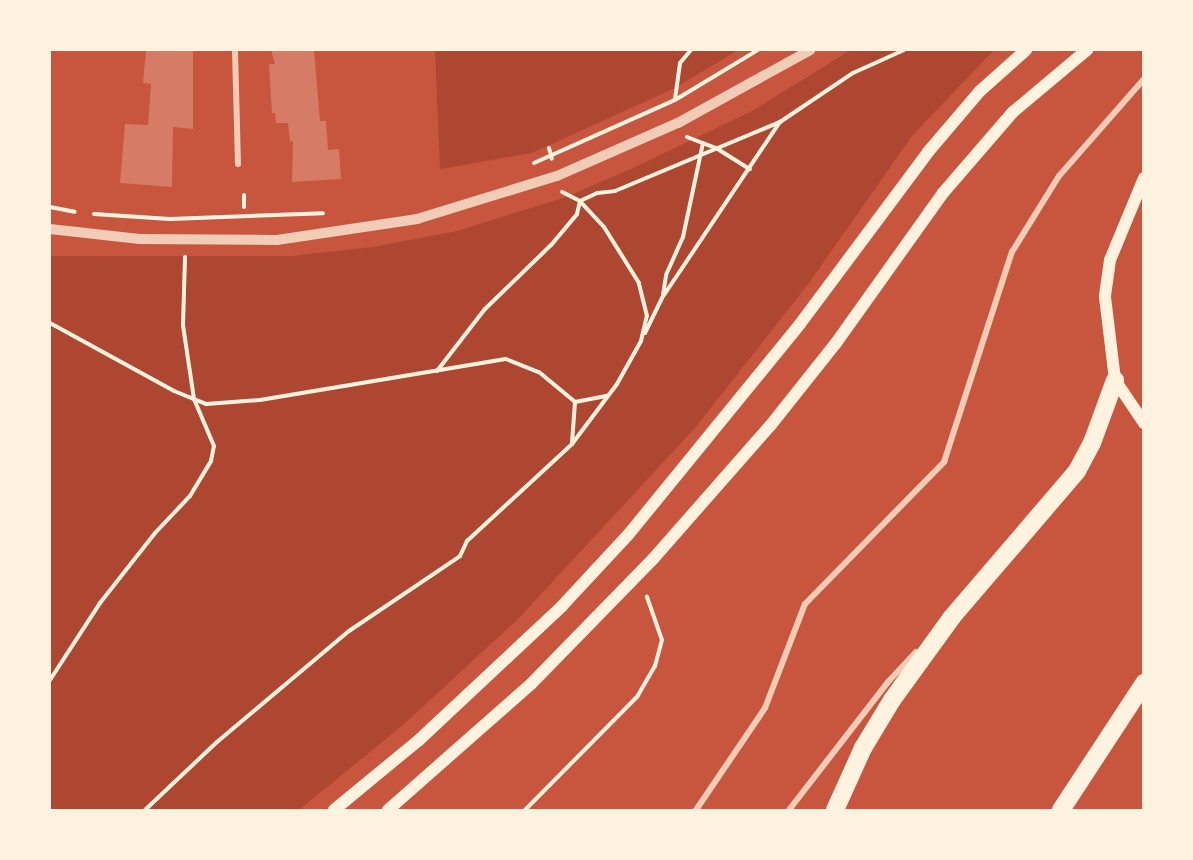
<!DOCTYPE html>
<style>
body{margin:0}
#map{position:relative;width:1193px;height:860px;overflow:hidden;background:#c8553d;font-family:Lato,sans-serif}
div>[style]{position:absolute}
[style*='--x']{left:calc(var(--x)*1px);top:calc(var(--y)*1px);width:calc(var(--w)*1px);rotate:calc(var(--a)*1deg)}
.green>*{inset:0;background:#ae4732}
.building>*{inset:0;background:#d67c66}
.path>*{height:4px;margin:-2px;padding:0 2px;transform-origin:2px;border-radius:2px;background:#fff3e0}
.minor>*{height:6px;margin:-3px;padding:0 3px;transform-origin:3px;border-radius:3px;background:#f1ccb7}
.tertiary>*{height:10px;margin:-5px;padding:0 5px;transform-origin:5px;border-radius:5px;background:#f1ccb7}
.secondary>*{height:12px;margin:-6px;padding:0 6px;transform-origin:6px;border-radius:6px;background:#fff3e0}
.motorway>*{height:18px;margin:-9px;padding:0 9px;transform-origin:9px;border-radius:9px;background:#fff3e0}
span{translate:-50% -50%;white-space:nowrap;text-align:center;line-height:1.15;-webkit-text-stroke:5px #fff3e0;paint-order:stroke}
.frame{position:absolute;inset:0;border:51px solid #fff3e0;pointer-events:none}
</style>
<div id="map">
<div class="green">
<i style="clip-path:polygon(435px 50px,738px 50px,675px 88px,532px 153px,440px 169px)"></i>
<i style="clip-path:polygon(851px 50px,994px 50px,912px 136px,809px 283px,695px 428px,517px 620px,404px 724px,299px 810px,50px 810px,50px 256px,291px 256px,373px 247px,457px 231px,563px 198px,631px 169px,752px 111px)"></i>
</div>
<div class="building">
<i style="clip-path:polygon(146px 50px,193px 50px,193px 129px,173px 127px,172px 187px,120px 183px,125px 124px,148px 125px,151px 84px,143px 83px)"></i>
<i style="clip-path:polygon(271px 50px,314px 50px,320px 121px,326px 121px,328px 150px,339px 149px,341px 179px,292px 182px,293px 141px,290px 142px,288px 123px,276px 123px,275px 113px,272px 113px,269px 64px,275px 64px)"></i>
</div>
<div class="path">
<i style="--x:675;--y:99;--w:36;--a:-82"></i>
<i style="--x:680;--y:63;--w:17;--a:-50"></i>
<i style="--x:687;--y:137;--w:31;--a:21"></i>
<i style="--x:716;--y:148;--w:40;--a:32"></i>
<i style="--x:549;--y:148;--w:11;--a:75"></i>
<i style="--x:534;--y:163;--w:154;--a:-24.1"></i>
<i style="--x:675;--y:100;--w:97;--a:-31.1"></i>
<i style="--x:244;--y:195;--w:12;--a:90"></i>
<i style="--x:50;--y:207;--w:25;--a:11"></i>
<i style="--x:94;--y:214;--w:76;--a:3.8"></i>
<i style="--x:170;--y:219;--w:153;--a:-2.2"></i>
<i style="--x:663;--y:295;--w:20;--a:-81"></i>
<i style="--x:666;--y:275;--w:42;--a:-65.9"></i>
<i style="--x:683;--y:237;--w:96;--a:-78"></i>
<i style="--x:50;--y:323;--w:141;--a:28.7"></i>
<i style="--x:174;--y:391;--w:35;--a:22"></i>
<i style="--x:206;--y:404;--w:54;--a:-4.2"></i>
<i style="--x:260;--y:400;--w:249;--a:-9.5"></i>
<i style="--x:506;--y:359;--w:35;--a:22"></i>
<i style="--x:539;--y:372;--w:47;--a:39.8"></i>
<i style="--x:575;--y:402;--w:33;--a:-11"></i>
<i style="--x:645;--y:333;--w:39;--a:-64"></i>
<i style="--x:662;--y:298;--w:212;--a:-56.2"></i>
<i style="--x:437;--y:371;--w:78;--a:-52.3"></i>
<i style="--x:485;--y:309;--w:93;--a:-44.1"></i>
<i style="--x:552;--y:244;--w:39;--a:-50"></i>
<i style="--x:577;--y:214;--w:13;--a:-77"></i>
<i style="--x:580;--y:201;--w:19;--a:-25"></i>
<i style="--x:597;--y:193;--w:18;--a:-6"></i>
<i style="--x:615;--y:191;--w:179;--a:-22.7"></i>
<i style="--x:780;--y:122;--w:88;--a:-33.9"></i>
<i style="--x:853;--y:73;--w:56;--a:-24.3"></i>
<i style="--x:572;--y:443;--w:41;--a:-85.8"></i>
<i style="--x:50;--y:680;--w:92;--a:-57"></i>
<i style="--x:100;--y:603;--w:89;--a:-51.8"></i>
<i style="--x:155;--y:533;--w:51;--a:-46.6"></i>
<i style="--x:190;--y:496;--w:41;--a:-59"></i>
<i style="--x:211;--y:461;--w:15;--a:-79"></i>
<i style="--x:214;--y:446;--w:51;--a:-113.1"></i>
<i style="--x:194;--y:399;--w:75;--a:-98.5"></i>
<i style="--x:183;--y:325;--w:68;--a:-88.3"></i>
<i style="--x:145;--y:810;--w:99;--a:-43.4"></i>
<i style="--x:217;--y:742;--w:172;--a:-40.1"></i>
<i style="--x:349;--y:631;--w:134;--a:-34"></i>
<i style="--x:460;--y:556;--w:17;--a:-65"></i>
<i style="--x:467;--y:541;--w:143;--a:-42.7"></i>
<i style="--x:572;--y:444;--w:75;--a:-53.1"></i>
<i style="--x:617;--y:384;--w:49;--a:-60.8"></i>
<i style="--x:641;--y:341;--w:26;--a:-77"></i>
<i style="--x:647;--y:316;--w:34;--a:-104"></i>
<i style="--x:639;--y:283;--w:66;--a:-122"></i>
<i style="--x:604;--y:227;--w:35;--a:-133"></i>
<i style="--x:580;--y:201;--w:20;--a:-153"></i>
<i style="--x:525;--y:810;--w:159;--a:-45.3"></i>
<i style="--x:637;--y:697;--w:36;--a:-60"></i>
<i style="--x:655;--y:666;--w:27;--a:-75"></i>
<i style="--x:662;--y:640;--w:46;--a:-109.2"></i>
</div>
<div class="minor">
<i style="--x:235;--y:50;--w:114;--a:88.5"></i>
<i style="--x:696;--y:810;--w:123;--a:-55.9"></i>
<i style="--x:765;--y:708;--w:111;--a:-69"></i>
<i style="--x:805;--y:604;--w:199;--a:-45.6"></i>
<i style="--x:944;--y:462;--w:221;--a:-72.1"></i>
<i style="--x:1012;--y:252;--w:89;--a:-58.3"></i>
<i style="--x:1059;--y:176;--w:129;--a:-48.8"></i>
<i style="--x:789;--y:810;--w:162;--a:-52.3"></i>
<i style="--x:888;--y:682;--w:41;--a:-47"></i>
</div>
<div class="tertiary">
<i style="--x:50;--y:229;--w:90;--a:6.4"></i>
<i style="--x:139;--y:239;--w:138;--a:0.4"></i>
<i style="--x:277;--y:240;--w:142;--a:-8.5"></i>
<i style="--x:417;--y:219;--w:146;--a:-17.1"></i>
<i style="--x:557;--y:176;--w:132;--a:-23.7"></i>
<i style="--x:678;--y:123;--w:151;--a:-28.9"></i>
</div>
<div class="secondary">
<i style="--x:1144;--y:178;--w:89;--a:112.5"></i>
<i style="--x:1110;--y:260;--w:37;--a:98"></i>
<i style="--x:1105;--y:297;--w:84;--a:83.1"></i>
<i style="--x:1115;--y:380;--w:52;--a:56"></i>
<i style="--x:334;--y:810;--w:110;--a:-39.5"></i>
<i style="--x:419;--y:740;--w:196;--a:-43.1"></i>
<i style="--x:562;--y:606;--w:97;--a:-47.1"></i>
<i style="--x:628;--y:535;--w:272;--a:-50.8"></i>
<i style="--x:800;--y:324;--w:214;--a:-53.3"></i>
<i style="--x:928;--y:152;--w:80;--a:-49.6"></i>
<i style="--x:980;--y:91;--w:62;--a:-41.7"></i>
<i style="--x:388;--y:810;--w:191;--a:-41.4"></i>
<i style="--x:531;--y:684;--w:175;--a:-45.7"></i>
<i style="--x:653;--y:559;--w:177;--a:-48.7"></i>
<i style="--x:770;--y:426;--w:106;--a:-51.5"></i>
<i style="--x:836;--y:343;--w:184;--a:-54.5"></i>
<i style="--x:943;--y:193;--w:107;--a:-49.2"></i>
<i style="--x:1013;--y:112;--w:97;--a:-40"></i>
</div>
<div class="motorway">
<i style="--x:835;--y:810;--w:68;--a:-65.7"></i>
<i style="--x:863;--y:748;--w:56;--a:-58.9"></i>
<i style="--x:892;--y:700;--w:102;--a:-54.1"></i>
<i style="--x:952;--y:617;--w:192;--a:-49.4"></i>
<i style="--x:1077;--y:471;--w:32;--a:-62"></i>
<i style="--x:1092;--y:443;--w:67;--a:-69.9"></i>
<i style="--x:1061;--y:810;--w:152;--a:-56.8"></i>
</div>
<div class="frame"></div>
</div>
